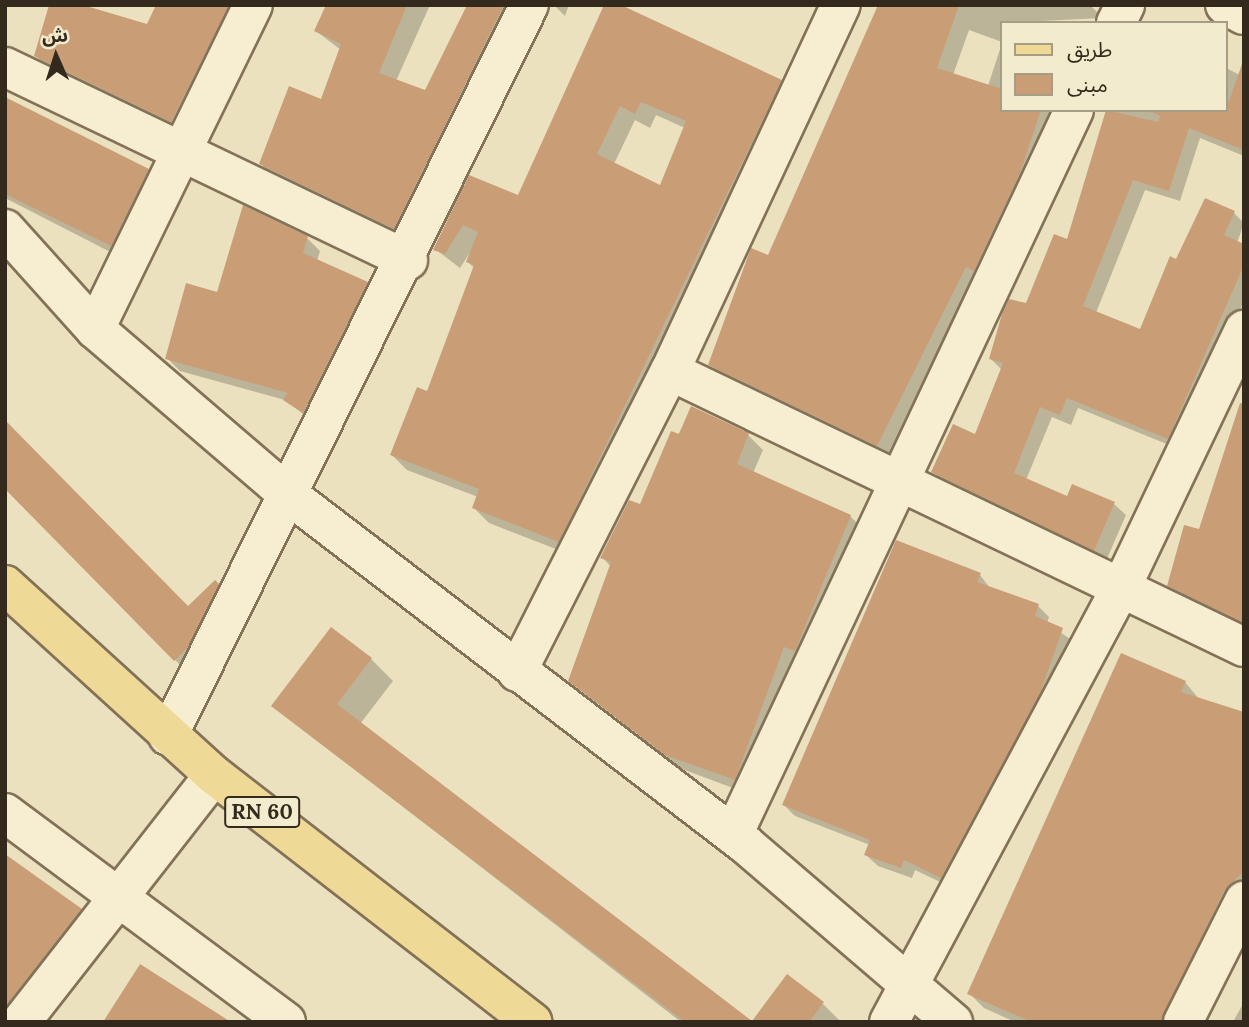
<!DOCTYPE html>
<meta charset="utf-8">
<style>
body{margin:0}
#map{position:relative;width:1249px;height:1027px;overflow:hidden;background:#ece1bf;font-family:Lora,"Noto Sans Arabic",serif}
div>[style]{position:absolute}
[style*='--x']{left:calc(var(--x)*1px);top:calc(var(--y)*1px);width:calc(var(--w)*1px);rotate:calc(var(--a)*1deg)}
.shadow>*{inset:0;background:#0003}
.building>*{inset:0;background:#c99e76}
.roads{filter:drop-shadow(2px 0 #837258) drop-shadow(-2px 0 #837258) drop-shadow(0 2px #837258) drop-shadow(0 -2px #837258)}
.minor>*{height:38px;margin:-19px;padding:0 19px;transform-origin:19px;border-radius:19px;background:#f7eed1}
.major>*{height:38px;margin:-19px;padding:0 19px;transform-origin:19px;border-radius:19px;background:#efd997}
span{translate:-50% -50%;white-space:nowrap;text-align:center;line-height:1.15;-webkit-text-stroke:5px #f3ebce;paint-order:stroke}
.shield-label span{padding:2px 5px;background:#f3ebce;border:2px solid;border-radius:5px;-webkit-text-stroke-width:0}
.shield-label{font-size:21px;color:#33291c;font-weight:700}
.frame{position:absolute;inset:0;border:7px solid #33291c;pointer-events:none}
.legend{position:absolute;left:1000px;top:21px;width:228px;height:91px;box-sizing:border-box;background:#f3ebce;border:2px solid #a69d87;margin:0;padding:9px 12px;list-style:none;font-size:21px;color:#33291c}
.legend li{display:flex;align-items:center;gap:14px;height:35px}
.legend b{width:35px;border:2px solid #a69d87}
.north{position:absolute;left:21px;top:21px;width:70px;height:70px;-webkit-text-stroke:5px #f3ebce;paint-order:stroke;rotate:357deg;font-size:19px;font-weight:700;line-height:28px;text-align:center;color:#33291c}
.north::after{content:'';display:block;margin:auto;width:24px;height:32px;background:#33291c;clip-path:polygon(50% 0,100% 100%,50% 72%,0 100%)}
</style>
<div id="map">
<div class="shadow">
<i style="clip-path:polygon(157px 5px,248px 5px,184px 133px,48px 68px,36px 56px,148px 26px)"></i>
<i style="clip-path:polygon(329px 5px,430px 5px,396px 81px,426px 93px,469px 5px,528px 5px,408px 242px,275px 178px,261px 164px,322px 101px,341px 50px,316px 31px)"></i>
<i style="clip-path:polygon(554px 5px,569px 5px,565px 16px)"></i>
<i style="clip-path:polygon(evenodd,606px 5px,781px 81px,796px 96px,574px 556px,489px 523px,474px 508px,478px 497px,407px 470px,392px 455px,428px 393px,475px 269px,468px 262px,471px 251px,460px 268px,435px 249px,470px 177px,519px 198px,606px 5px,656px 115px,685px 128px,660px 187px,614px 164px,635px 120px,650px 128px,656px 115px)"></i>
<i style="clip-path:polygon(880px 5px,1090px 5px,1103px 18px,1002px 23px,1002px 42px,969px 30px,953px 75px,988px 86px,1002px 43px,1002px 110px,1064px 110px,891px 459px,724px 379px,710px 365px,769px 257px)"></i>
<i style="clip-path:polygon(1226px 68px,1244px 77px,1244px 156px,1200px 138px,1180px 201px,1145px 190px,1096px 313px,1141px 331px,1177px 262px,1234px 213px,1244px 223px,1237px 243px,1244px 246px,1244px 301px,1179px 449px,1078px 408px,1071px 425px,1052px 417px,1026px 480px,1068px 498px,1114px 504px,1126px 515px,1106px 561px,945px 483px,933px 472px,976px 436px,1002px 370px,991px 359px,1068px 241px,1108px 110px,1226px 110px)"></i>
<i style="clip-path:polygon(5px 110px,148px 170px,164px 187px,128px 261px,5px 198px)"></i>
<i style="clip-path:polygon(307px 238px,320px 251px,317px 261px,367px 283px,380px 296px,316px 424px,285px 400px,180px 371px,167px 358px,218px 294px)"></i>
<i style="clip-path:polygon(692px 408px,748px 435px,763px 450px,753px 473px,850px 516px,865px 531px,749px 794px,682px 769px,570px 681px,611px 567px,602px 557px,641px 507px)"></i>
<i style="clip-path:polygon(1244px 410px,1244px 629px,1184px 600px,1169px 585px,1200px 531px)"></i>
<i style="clip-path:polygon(5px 487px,189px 608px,215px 582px,234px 602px,191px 676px)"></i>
<i style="clip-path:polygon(980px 575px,990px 588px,1038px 606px,1049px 617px,1047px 623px,1073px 641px,953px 888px,915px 870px,912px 878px,878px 866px,866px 855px,870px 845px,795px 816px,784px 805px)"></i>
<i style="clip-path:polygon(371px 659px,393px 681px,360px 724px,750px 1022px,681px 1022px,273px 706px)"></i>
<i style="clip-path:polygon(1185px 682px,1199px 699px,1244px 714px,1244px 901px,1181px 1022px,1015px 1022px,984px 1008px,969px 993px)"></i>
<i style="clip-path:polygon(5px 856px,97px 926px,5px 1022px)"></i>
<i style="clip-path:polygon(1244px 1002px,1244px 1022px,1233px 1022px)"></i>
<i style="clip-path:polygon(823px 1004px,841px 1022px,753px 1022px)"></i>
</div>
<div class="building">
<i style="clip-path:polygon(49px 5px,83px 5px,147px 24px,156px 5px,229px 5px,171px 122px,34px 56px)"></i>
<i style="clip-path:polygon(326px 5px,407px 5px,379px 73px,425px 90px,467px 5px,504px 5px,394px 229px,259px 164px,289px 86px,321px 99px,341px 44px,314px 31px)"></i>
<i style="clip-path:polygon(evenodd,604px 5px,621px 5px,782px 80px,559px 542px,472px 508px,479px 489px,390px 455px,417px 387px,427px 391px,474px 265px,466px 262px,478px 232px,463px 225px,445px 254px,433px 250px,469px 175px,518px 195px,604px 5px,641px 102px,686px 121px,660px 185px,597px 154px,620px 106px,635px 114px,641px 102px)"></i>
<i style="clip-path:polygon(878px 5px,959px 5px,937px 68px,1002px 89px,1002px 110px,1041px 110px,1020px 173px,974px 271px,966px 267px,877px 446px,708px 365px,751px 248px,768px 255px)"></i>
<i style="clip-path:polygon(1244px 58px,1244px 150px,1189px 128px,1169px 191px,1133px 180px,1083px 306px,1140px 329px,1170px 256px,1176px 259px,1205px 198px,1235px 211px,1224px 235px,1244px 244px,1244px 265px,1168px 439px,1067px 398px,1060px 415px,1040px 407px,1014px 473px,1067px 496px,1072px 484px,1115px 502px,1094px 551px,931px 472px,953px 424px,975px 434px,1003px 363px,989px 359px,1002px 314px,1009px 299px,1026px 303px,1054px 234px,1067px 239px,1106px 110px,1158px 122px,1160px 116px,1148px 110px,1226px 110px)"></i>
<i style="clip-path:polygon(5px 97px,149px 169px,111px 246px,5px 194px)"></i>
<i style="clip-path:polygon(243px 205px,308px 236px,303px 253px,368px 282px,303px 413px,283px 400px,288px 393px,165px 359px,186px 283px,217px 292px)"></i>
<i style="clip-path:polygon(1240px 403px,1244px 404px,1244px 623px,1167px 586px,1184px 525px,1199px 529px)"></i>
<i style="clip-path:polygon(691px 406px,749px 433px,737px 464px,851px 515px,795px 651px,784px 647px,735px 780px,665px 755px,568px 681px,611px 562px,600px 558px,629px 500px,640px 504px,671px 431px,679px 434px)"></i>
<i style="clip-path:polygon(5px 420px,188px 606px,215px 580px,219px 584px,188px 647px,174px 661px,5px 489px)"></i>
<i style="clip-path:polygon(896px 540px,981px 573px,977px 582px,1039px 604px,1035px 616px,1063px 628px,1039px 696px,941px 878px,904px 860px,901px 868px,864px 855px,870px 840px,782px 805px)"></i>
<i style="clip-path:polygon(331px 627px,372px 658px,337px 704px,752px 1021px,787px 974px,824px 1002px,809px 1022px,685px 1022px,271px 706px)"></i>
<i style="clip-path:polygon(1121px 653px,1186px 681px,1181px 692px,1244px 712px,1244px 871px,1224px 891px,1161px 1022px,1032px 1022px,967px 994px)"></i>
<i style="clip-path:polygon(5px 854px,82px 909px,5px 1007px)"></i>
<i style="clip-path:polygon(140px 964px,231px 1022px,103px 1022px)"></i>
</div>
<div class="roads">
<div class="minor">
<i style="--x:1225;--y:5;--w:21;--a:28"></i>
<i style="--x:1116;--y:23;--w:20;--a:-63"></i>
<i style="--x:5;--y:67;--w:447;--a:25.6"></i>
<i style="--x:5;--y:229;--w:135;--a:48"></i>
<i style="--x:95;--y:329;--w:257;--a:40.6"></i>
<i style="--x:290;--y:496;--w:573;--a:37.41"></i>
<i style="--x:745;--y:844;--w:274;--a:40.6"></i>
<i style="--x:95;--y:329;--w:360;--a:-64"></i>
<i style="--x:670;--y:371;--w:637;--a:25.68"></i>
<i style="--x:517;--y:672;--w:338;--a:-63.1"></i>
<i style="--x:670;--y:371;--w:404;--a:-65"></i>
<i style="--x:168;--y:736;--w:815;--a:-63.72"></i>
<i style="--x:5;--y:813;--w:350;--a:36.6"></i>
<i style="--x:733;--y:835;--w:801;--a:-64.81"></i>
<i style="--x:21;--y:1022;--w:313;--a:-52"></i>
<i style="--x:889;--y:1022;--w:494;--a:-61.9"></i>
<i style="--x:1122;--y:586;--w:284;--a:-64.5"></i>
<i style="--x:1183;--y:1022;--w:136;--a:-63.2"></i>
</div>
<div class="major">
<i style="--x:5;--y:585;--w:282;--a:42.3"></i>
<i style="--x:214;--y:775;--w:403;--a:37.8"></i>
</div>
</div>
<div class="shield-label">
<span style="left:262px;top:812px">RN 60</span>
</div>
<div class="frame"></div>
<ul class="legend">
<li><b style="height:9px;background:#efd997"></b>طريق</li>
<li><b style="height:19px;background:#c99e76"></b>مبنى</li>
</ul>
<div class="north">ش</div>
</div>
